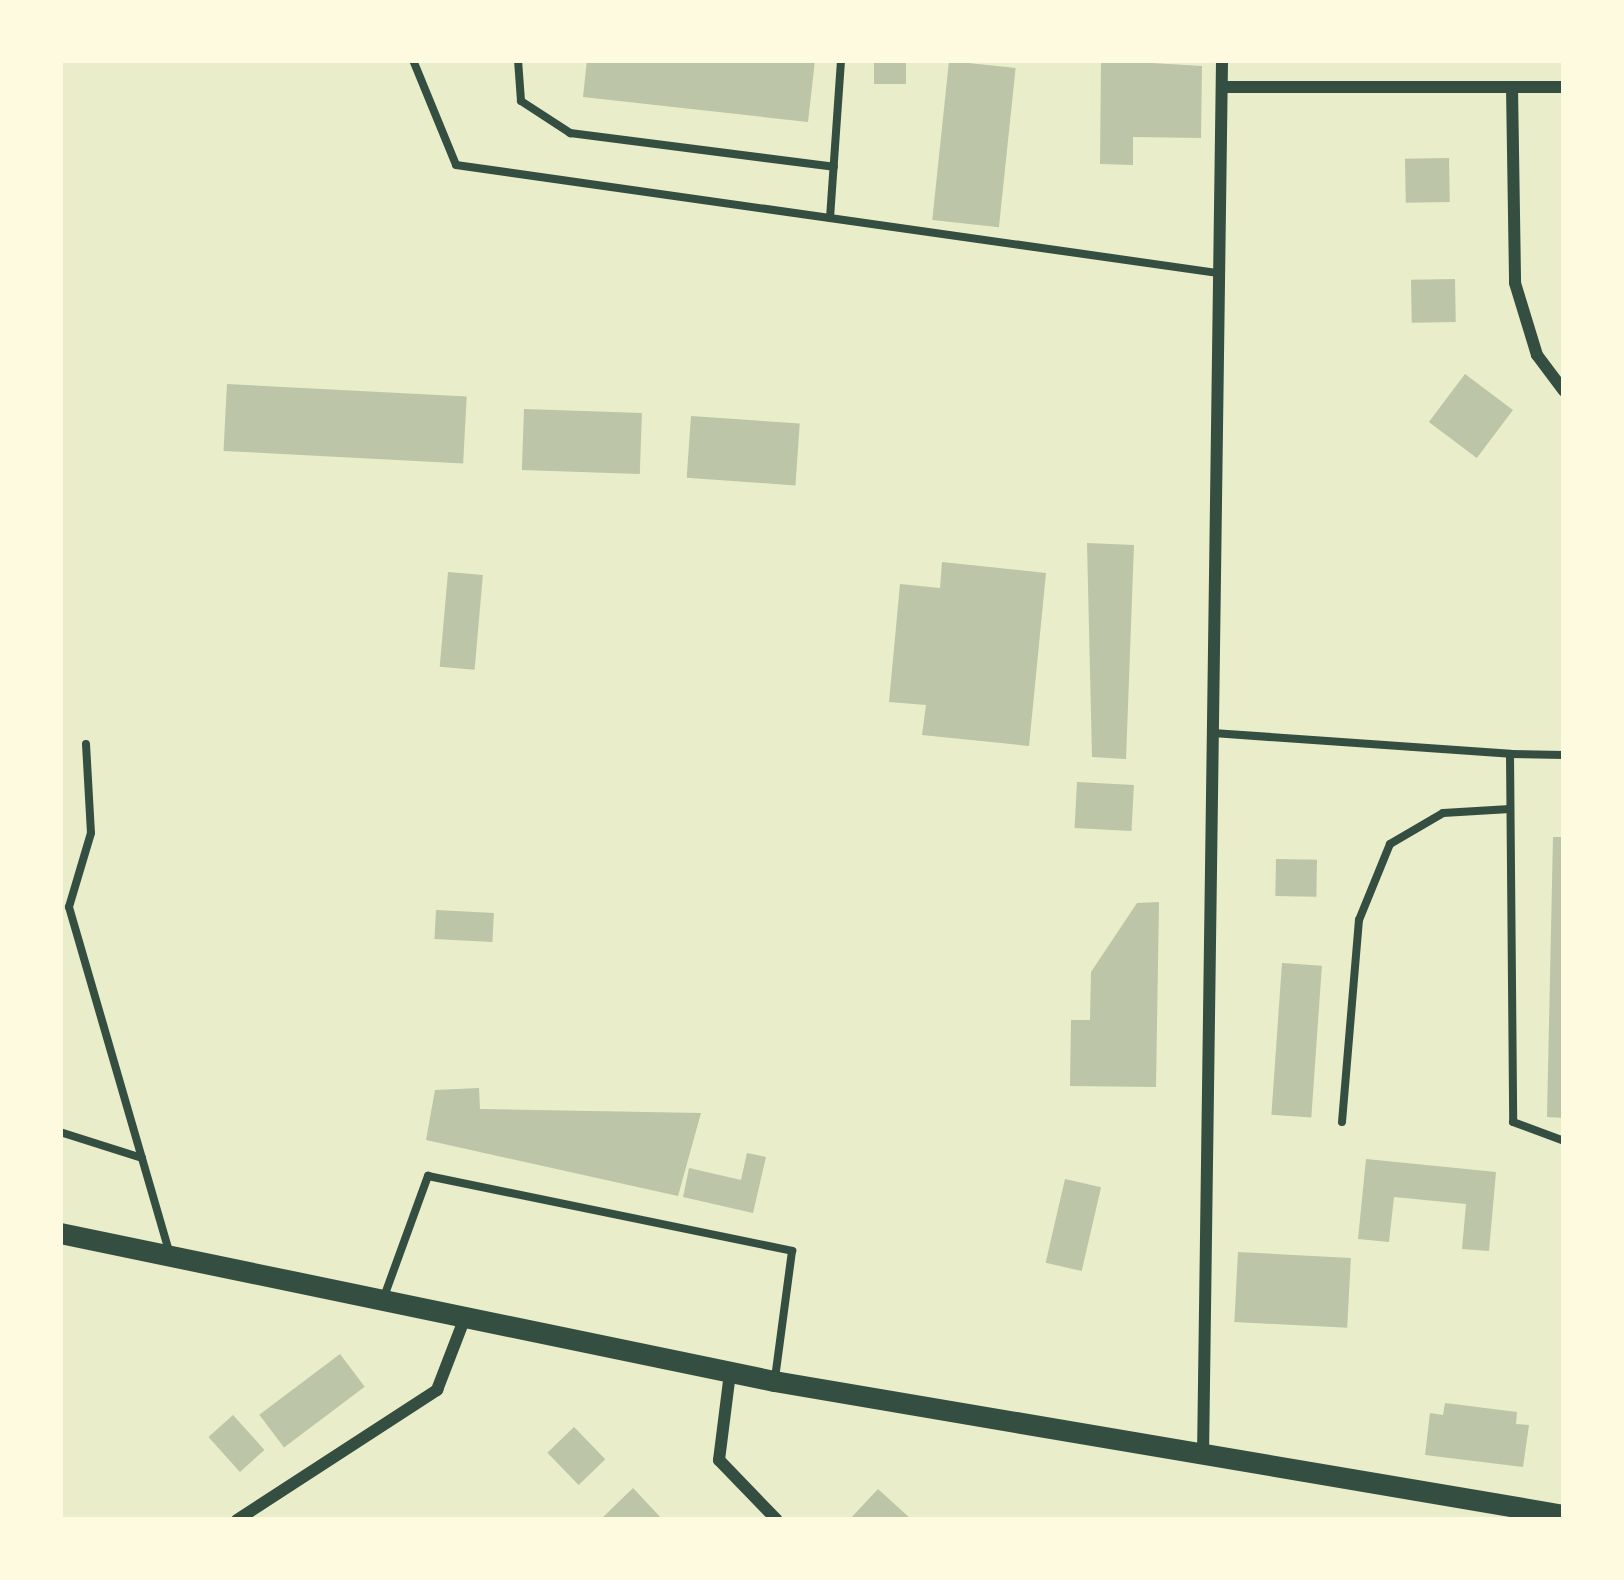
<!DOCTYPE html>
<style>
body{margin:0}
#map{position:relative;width:1624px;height:1580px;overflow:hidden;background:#e9edc9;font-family:Spectral,serif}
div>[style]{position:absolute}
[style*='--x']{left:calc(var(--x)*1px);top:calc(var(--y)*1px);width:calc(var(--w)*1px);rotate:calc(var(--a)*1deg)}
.building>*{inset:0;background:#bcc5a7;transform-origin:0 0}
.service>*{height:8px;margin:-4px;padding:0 4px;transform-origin:4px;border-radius:4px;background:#344e41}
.minor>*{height:12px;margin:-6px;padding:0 6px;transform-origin:6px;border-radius:6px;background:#344e41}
.secondary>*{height:21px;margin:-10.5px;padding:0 10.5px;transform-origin:10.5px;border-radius:10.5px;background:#344e41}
span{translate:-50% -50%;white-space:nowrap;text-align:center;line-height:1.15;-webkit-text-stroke:12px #fefae0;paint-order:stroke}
.frame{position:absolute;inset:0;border:63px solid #fefae0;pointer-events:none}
</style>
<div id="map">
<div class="building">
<i style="clip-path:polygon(587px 60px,815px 60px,808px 122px,583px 97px)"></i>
<i style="left:874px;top:60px;width:32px;height:24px"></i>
<i style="clip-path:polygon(1101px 60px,1202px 66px,1201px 138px,1133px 137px,1133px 165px,1100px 164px)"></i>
<i style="left:949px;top:61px;width:67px;height:160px;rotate:6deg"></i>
<i style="left:1449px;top:158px;width:44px;height:44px;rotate:89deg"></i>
<i style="left:1455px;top:279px;width:43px;height:44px;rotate:89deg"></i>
<i style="left:1465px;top:374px;width:60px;height:60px;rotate:37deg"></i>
<i style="left:227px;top:384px;width:240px;height:67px;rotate:3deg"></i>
<i style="left:524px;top:409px;width:118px;height:61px;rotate:2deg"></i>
<i style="left:691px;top:416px;width:109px;height:62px;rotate:4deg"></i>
<i style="clip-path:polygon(1087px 543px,1134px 545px,1126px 759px,1092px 757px)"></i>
<i style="clip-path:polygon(942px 562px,1046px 573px,1029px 746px,922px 735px,926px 705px,889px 702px,900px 584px,940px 588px)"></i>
<i style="left:448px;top:572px;width:35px;height:95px;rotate:5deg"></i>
<i style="left:1077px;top:782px;width:57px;height:46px;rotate:3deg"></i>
<i style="clip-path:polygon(1553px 837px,1564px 837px,1564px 1118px,1547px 1117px)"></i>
<i style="left:1276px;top:859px;width:41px;height:37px;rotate:1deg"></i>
<i style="clip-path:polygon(1159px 902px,1156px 1087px,1070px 1086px,1071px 1020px,1090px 1020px,1091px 972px,1137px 903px)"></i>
<i style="left:436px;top:910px;width:58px;height:29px;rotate:3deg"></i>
<i style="left:1282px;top:963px;width:40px;height:152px;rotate:4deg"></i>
<i style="clip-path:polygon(479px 1088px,480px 1109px,701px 1113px,678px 1196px,426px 1140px,435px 1090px)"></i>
<i style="clip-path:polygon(747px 1153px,766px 1157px,753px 1213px,683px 1197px,689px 1168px,741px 1180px)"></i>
<i style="clip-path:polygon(1366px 1159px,1496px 1172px,1489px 1251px,1462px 1249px,1466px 1204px,1394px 1197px,1389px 1242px,1358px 1239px)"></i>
<i style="left:1065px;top:1179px;width:37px;height:86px;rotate:13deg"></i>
<i style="left:1238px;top:1252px;width:113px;height:70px;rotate:3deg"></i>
<i style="left:340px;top:1354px;width:41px;height:101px;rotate:53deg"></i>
<i style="clip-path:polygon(1445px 1403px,1517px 1412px,1516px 1424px,1529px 1425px,1523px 1467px,1425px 1455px,1430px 1413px,1443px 1415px)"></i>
<i style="left:233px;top:1415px;width:47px;height:33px;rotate:48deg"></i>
<i style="left:574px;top:1427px;width:45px;height:37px;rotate:46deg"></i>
<i style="clip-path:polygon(633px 1488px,663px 1520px,600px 1520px)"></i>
<i style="clip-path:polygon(878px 1489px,912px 1520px,849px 1520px)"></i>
</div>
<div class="service">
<i style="--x:413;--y:60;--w:113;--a:67.7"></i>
<i style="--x:456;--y:165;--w:770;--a:8.07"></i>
<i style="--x:518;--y:60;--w:41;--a:85.8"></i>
<i style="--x:521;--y:101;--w:59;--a:33.1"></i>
<i style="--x:570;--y:133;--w:266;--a:7.3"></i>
<i style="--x:830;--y:218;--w:158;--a:-86"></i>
<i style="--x:1213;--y:733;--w:298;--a:4"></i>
<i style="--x:86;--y:744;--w:89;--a:86.8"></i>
<i style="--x:91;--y:833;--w:77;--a:106.6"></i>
<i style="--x:69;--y:907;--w:359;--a:73.8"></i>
<i style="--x:1564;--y:755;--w:54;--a:-178.9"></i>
<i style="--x:1510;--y:754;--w:368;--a:89.5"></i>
<i style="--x:1513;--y:1122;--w:54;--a:20.4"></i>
<i style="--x:1342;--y:1122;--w:203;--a:-85.2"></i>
<i style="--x:1359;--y:920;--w:82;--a:-67.8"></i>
<i style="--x:1390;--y:844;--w:61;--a:-30.3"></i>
<i style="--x:1443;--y:813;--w:67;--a:-3.4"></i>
<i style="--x:60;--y:1132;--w:86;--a:17.6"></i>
<i style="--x:385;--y:1294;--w:126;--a:-70"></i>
<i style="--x:428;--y:1176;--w:372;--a:11.6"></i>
<i style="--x:792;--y:1251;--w:129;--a:97.6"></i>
</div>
<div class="minor">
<i style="--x:1222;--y:87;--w:342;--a:0"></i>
<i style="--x:1512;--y:87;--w:196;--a:89.1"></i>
<i style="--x:1515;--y:283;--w:75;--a:73"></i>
<i style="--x:1537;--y:355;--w:45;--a:53.1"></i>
<i style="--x:730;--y:1373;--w:88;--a:97.2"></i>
<i style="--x:719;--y:1460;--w:83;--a:46"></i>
<i style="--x:1203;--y:1457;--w:1397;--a:-89.22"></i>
<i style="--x:237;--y:1520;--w:239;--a:-33"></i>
<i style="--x:437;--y:1390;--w:75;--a:-68.9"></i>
</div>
<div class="secondary">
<i style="--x:60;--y:1233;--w:729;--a:11.71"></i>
<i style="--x:774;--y:1381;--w:801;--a:9.63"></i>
</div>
<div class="frame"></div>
</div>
